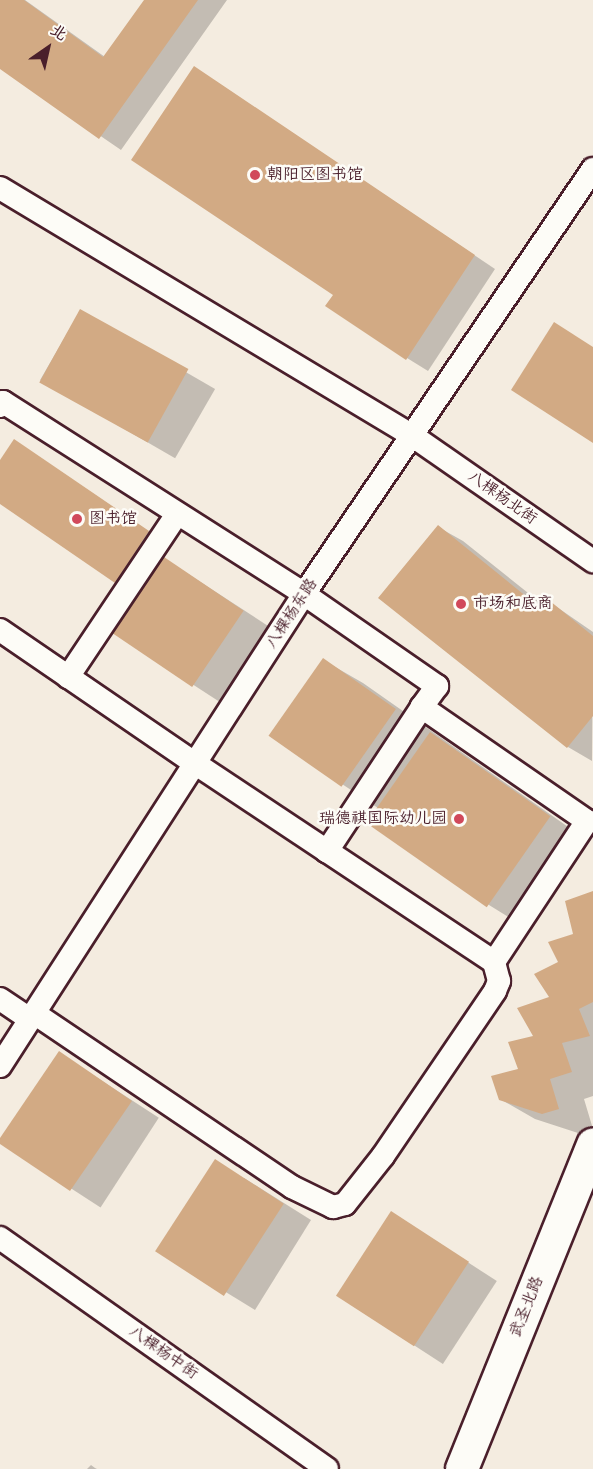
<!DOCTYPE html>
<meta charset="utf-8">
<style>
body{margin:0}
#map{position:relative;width:593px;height:1469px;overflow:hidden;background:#f4ece0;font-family:Kalam,"LXGW WenKai TC",sans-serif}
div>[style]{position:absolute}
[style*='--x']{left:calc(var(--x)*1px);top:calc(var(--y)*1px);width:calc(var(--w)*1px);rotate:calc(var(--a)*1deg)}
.shadow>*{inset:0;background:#0003;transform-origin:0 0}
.building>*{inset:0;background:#d2aa84;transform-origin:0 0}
.roads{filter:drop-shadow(2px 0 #4a1f2b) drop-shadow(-2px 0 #4a1f2b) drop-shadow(0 2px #4a1f2b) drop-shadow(0 -2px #4a1f2b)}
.street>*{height:22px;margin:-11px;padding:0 11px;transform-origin:11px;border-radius:11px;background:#fdfcf7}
.secondary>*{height:32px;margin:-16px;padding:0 16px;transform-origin:16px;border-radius:16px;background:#fdfcf7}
.dots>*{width:16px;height:16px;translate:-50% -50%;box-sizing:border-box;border:3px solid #fdfcf7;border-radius:50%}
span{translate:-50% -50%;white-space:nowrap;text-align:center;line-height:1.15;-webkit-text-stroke:5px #fdfcf7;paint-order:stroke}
.poi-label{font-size:16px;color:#4a1f2b}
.left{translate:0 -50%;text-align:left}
.right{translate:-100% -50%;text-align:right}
.street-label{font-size:16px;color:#4a1f2b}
.north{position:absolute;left:18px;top:18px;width:60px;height:60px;-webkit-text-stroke:4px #fdfcf7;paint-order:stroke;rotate:34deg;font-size:16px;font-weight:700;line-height:24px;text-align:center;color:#4a1f2b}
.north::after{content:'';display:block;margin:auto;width:21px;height:27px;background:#4a1f2b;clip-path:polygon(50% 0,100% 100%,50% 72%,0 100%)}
</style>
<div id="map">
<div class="shadow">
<i style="clip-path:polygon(0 0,25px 0,105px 57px,146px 0,227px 0,121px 150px,0 67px)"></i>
<i style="clip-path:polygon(215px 81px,495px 269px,428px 371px,407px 358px,335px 294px)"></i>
<i style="left:80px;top:311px;width:156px;height:80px;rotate:30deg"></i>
<i style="clip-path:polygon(15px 441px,169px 545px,136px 594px,0 503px,0 462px)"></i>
<i style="clip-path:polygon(438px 527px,463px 541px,547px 608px,551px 603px,593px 632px,592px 761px,568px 747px)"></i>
<i style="left:165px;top:559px;width:127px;height:90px;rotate:33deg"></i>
<i style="clip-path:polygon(323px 660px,363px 683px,571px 829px,510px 918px,489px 905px,378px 808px,270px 736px)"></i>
<i style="clip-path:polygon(593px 893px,593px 1096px,584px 1099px,593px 1129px,578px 1133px,535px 1119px,500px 1099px,520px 1070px,551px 998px,560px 963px)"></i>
<i style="left:59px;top:1053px;width:119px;height:107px;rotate:33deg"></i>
<i style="clip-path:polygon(244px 1178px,311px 1220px,255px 1310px,159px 1251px)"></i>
<i style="left:392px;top:1213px;width:125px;height:99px;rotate:33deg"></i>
<i style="clip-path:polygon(91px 1465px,95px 1468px,97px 1469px,87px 1469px)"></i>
</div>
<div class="building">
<i style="clip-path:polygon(0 0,24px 0,103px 57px,144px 0,198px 0,99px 139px,0 69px)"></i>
<i style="clip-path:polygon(194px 66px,475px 255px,406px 360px,325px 306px,333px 295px,131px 160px)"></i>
<i style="left:80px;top:309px;width:124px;height:84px;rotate:29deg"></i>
<i style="clip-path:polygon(554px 322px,593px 347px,593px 443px,511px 390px)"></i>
<i style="clip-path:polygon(14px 439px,149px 531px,115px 583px,0 504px,0 460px)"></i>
<i style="clip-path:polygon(438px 525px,543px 610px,550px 601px,593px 636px,593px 716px,567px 748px,378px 598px)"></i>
<i style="left:164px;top:557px;width:96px;height:92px;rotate:34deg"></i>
<i style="left:323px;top:658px;width:89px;height:95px;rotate:35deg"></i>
<i style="left:430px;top:732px;width:147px;height:111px;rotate:35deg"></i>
<i style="clip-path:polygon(593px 891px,593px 1002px,579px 1009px,590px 1036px,562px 1043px,572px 1072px,550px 1079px,559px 1109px,542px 1114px,499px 1100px,491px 1076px,518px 1069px,508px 1042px,533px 1036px,517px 1008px,549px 997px,534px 974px,558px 962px,548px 942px,573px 934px,565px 901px)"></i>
<i style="clip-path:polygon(59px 1051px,132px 1101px,70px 1191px,0 1144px,0 1138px)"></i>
<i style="left:215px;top:1159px;width:82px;height:110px;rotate:33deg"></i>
<i style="left:391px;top:1211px;width:93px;height:101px;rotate:33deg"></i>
</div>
<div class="roads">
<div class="street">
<i style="--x:0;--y:188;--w:478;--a:31"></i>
<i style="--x:410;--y:434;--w:223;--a:34.8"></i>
<i style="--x:0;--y:406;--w:5;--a:-53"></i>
<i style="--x:3;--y:402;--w:357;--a:32.5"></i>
<i style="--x:304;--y:594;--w:162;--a:34.7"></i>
<i style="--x:437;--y:686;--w:26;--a:126"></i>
<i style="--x:0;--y:630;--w:237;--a:34.4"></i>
<i style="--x:196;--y:764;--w:157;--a:33.6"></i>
<i style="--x:327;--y:851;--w:201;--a:33.6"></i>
<i style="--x:494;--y:962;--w:169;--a:-56.6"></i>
<i style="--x:587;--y:821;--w:201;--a:-145.4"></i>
<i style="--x:422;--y:707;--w:173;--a:123.4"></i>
<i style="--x:68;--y:677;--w:196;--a:-56.2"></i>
<i style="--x:0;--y:999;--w:36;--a:34"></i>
<i style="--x:34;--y:1013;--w:311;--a:34"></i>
<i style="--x:292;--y:1187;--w:46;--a:26"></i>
<i style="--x:333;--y:1207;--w:12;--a:-14"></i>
<i style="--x:345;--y:1204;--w:61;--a:-51.6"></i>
<i style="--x:383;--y:1156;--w:199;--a:-55.8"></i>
<i style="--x:495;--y:991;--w:11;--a:-68"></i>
<i style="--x:499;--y:981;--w:20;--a:-105"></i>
<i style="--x:0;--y:1066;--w:561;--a:-57.22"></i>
<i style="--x:304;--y:594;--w:514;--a:-55.78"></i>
<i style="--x:0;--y:1238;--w:400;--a:35.2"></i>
</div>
<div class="secondary">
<i style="--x:462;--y:1469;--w:350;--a:-68"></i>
</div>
</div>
<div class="dots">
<i style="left:255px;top:175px;background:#d1495b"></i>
<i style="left:77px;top:519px;background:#d1495b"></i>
<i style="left:461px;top:604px;background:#d1495b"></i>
<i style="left:459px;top:819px;background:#d1495b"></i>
</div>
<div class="poi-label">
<span class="left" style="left:267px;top:175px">朝阳区图书馆</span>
<span class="left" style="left:89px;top:519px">图书馆</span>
<span class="left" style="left:473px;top:604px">市场和底商</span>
<span class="right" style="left:447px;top:819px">瑞德祺国际幼儿园</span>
</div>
<div class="street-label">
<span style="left:502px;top:498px;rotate:35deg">八棵杨北街</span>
<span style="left:292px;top:614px;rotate:-57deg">八棵杨东路</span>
<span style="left:527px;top:1307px;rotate:-68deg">武圣北路</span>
<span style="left:163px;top:1353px;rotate:35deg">八棵杨中街</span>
</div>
<div class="north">北</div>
</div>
